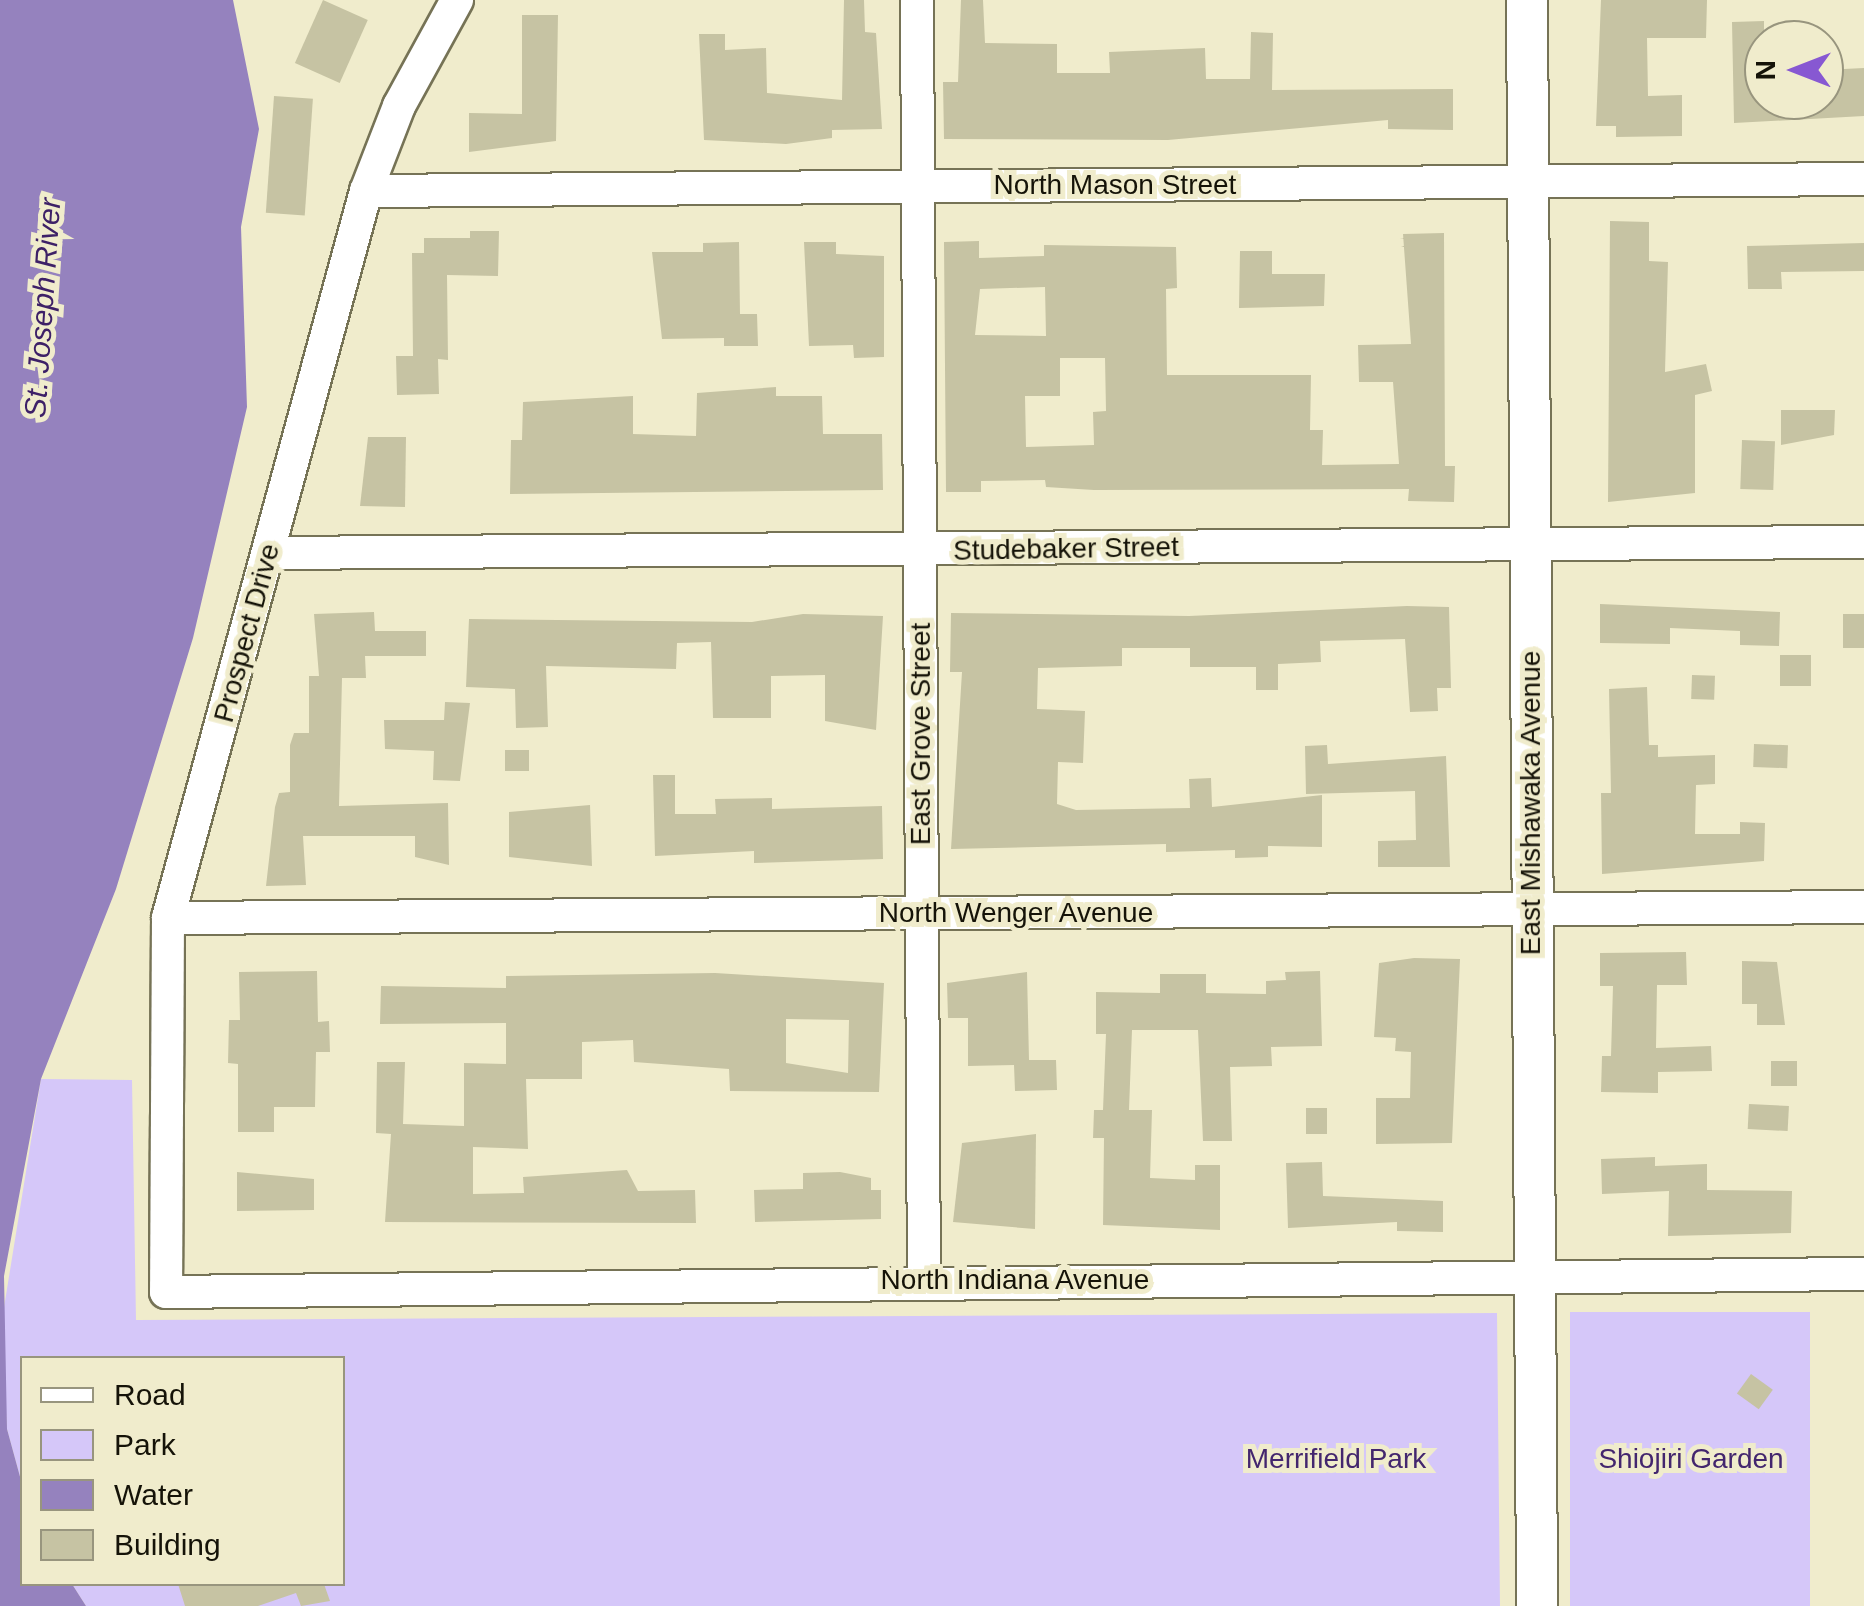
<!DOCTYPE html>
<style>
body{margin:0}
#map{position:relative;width:1864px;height:1606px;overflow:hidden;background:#f0eccc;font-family:Helvetica,sans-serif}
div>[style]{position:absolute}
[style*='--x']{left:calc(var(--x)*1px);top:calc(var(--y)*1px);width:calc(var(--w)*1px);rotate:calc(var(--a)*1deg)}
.green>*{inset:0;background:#d5c7f9;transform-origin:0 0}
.water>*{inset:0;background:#9582be}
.building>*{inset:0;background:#c6c3a3;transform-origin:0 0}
.roads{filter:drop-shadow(2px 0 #767356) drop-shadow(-2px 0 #767356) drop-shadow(0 2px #767356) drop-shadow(0 -2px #767356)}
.minor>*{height:32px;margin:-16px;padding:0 16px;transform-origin:16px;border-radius:16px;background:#fff}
.tertiary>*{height:40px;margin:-20px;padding:0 20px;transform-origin:20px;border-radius:20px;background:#fff}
span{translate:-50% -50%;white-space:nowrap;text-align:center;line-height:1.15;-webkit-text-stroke:10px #f0eccc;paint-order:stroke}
.street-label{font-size:28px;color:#151308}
.park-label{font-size:28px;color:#43266e}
.water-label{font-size:30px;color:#3d2067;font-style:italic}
.legend{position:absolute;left:20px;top:1356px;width:325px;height:230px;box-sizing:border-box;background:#f0eccc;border:2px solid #98957e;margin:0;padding:12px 18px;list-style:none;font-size:30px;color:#151308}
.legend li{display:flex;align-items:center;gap:20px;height:50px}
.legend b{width:50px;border:2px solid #98957e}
.north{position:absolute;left:1744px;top:20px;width:100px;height:100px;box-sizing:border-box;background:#f0eccc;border:2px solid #98957e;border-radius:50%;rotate:270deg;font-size:28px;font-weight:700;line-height:40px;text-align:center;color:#151308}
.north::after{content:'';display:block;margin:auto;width:35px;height:45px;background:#8758d2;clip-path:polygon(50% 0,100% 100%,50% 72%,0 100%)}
</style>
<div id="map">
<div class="green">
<i style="clip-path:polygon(41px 1079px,132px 1080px,136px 1320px,1497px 1313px,1500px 1606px,86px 1606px,72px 1584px,342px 1584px,342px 1358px,22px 1358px,22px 1484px,7px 1429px,1px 1326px)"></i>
<i style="left:1570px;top:1312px;width:240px;height:294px"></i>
</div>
<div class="water">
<i style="clip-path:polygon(0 0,233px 0,259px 129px,241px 227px,247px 407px,193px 638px,116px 889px,41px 1079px,4px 1276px,7px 1429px,22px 1484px,22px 1584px,72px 1584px,86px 1606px,0 1606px)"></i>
</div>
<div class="building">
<i style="left:323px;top:0;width:49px;height:69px;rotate:24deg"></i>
<i style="clip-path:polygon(844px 0,864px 0,865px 32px,876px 33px,882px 129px,832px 130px,832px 138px,786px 144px,704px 140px,699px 34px,725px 34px,725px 50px,766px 48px,767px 93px,842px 100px)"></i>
<i style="clip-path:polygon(961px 0,983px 0,985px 43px,1057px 44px,1057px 73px,1110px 73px,1109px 52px,1205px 48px,1206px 79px,1250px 79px,1251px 32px,1273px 33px,1272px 90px,1453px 89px,1453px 130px,1388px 129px,1388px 120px,1168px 140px,944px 139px,943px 82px,958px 82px)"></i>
<i style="clip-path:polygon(1601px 0,1707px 0,1706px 38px,1647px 38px,1648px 96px,1682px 95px,1682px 136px,1616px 137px,1616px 126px,1596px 126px)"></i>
<i style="clip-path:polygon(522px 15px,558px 15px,556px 141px,469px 152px,469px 113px,522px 114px)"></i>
<i style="clip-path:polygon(1764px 21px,1764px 100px,1824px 100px,1824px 70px,1864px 68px,1864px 116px,1734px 123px,1732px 22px)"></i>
<i style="left:274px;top:96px;width:39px;height:117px;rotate:4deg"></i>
<i style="clip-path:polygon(1610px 221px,1649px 222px,1649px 261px,1668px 262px,1665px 372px,1706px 364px,1712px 391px,1695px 395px,1695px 493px,1608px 502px)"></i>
<i style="clip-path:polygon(470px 231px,499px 231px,498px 276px,447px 275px,448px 360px,438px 359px,439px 394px,397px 395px,396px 356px,413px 356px,412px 253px,424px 253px,424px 238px,470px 238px)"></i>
<i style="clip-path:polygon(evenodd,1444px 233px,1445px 466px,1455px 466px,1454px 502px,1408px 501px,1409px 489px,1094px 490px,1046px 487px,1045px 480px,981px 481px,981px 492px,946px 492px,944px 242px,979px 241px,979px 258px,1044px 256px,1044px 245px,1176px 247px,1177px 288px,1166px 289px,1167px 375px,1311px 375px,1310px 430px,1323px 430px,1322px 465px,1399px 464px,1393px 382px,1359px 382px,1358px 345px,1411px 344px,1403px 234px,1444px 233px,1045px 287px,1046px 336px,975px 335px,980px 289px,1045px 287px,1444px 233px,1060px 358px,1105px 358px,1106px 411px,1093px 412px,1094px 445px,1026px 447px,1025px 396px,1060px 396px,1060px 358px)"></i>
<i style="clip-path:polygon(739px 242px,740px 314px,757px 314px,758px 346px,724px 346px,724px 338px,662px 339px,652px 252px,703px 252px,703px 243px)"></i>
<i style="clip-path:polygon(804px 242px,836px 242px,836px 254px,884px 256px,884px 357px,854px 358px,853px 345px,809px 346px)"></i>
<i style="clip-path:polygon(1864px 243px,1864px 271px,1781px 272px,1782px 289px,1748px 289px,1747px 246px)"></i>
<i style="clip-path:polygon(1240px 251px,1272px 251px,1272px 274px,1325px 274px,1324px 306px,1239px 308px)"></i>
<i style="clip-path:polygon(776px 387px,776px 396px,822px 396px,823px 434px,882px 434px,883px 490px,510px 494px,511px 440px,522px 440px,523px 402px,633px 396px,633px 434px,696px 436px,697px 393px)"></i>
<i style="clip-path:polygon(1781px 410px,1835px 410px,1834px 435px,1781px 445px)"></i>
<i style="clip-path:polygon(368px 437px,406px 437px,405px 507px,360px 506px)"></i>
<i style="left:1742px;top:440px;width:33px;height:49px;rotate:2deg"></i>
<i style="clip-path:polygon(1600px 604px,1780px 612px,1779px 646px,1740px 645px,1740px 631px,1670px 628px,1670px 644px,1600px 643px)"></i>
<i style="clip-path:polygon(1407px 606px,1449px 607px,1451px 688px,1437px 688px,1438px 711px,1410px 712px,1405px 639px,1320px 641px,1321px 662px,1278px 664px,1278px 690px,1256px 690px,1256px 667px,1190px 667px,1190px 648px,1122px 648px,1122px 666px,1038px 668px,1037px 709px,1085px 711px,1083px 763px,1058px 762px,1057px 804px,1076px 810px,1190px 808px,1189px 779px,1211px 778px,1212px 807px,1322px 795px,1322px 847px,1268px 846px,1268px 857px,1235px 858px,1235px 850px,1166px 852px,1166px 844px,951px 849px,962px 672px,950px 672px,951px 613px,1189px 616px)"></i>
<i style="clip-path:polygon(374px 612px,375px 631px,426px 631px,426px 656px,365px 656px,366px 678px,342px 678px,339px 806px,448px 803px,449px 865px,415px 857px,415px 836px,303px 836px,306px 885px,266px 886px,275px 807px,279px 793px,290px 792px,290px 745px,294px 733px,309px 733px,309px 676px,319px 676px,314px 614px)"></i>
<i style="clip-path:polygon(803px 614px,883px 616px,876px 730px,825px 721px,825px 675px,771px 676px,771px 718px,713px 718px,711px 642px,677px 643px,676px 669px,546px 666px,548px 727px,516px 728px,515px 689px,466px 687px,469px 619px,752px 622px)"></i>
<i style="left:1843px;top:614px;width:21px;height:34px"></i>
<i style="left:1780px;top:655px;width:31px;height:31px"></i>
<i style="left:1692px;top:675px;width:23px;height:24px;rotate:2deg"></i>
<i style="clip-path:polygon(1647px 687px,1649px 745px,1658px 745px,1658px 757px,1715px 755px,1715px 784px,1696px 785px,1695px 834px,1740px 834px,1740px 822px,1765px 823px,1764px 861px,1602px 874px,1601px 793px,1611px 793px,1609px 689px)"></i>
<i style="clip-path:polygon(445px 702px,470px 703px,460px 781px,433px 780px,434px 751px,385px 749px,384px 720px,444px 720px)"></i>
<i style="left:1754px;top:744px;width:34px;height:23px;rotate:2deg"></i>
<i style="clip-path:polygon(1327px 745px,1328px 764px,1446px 756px,1450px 867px,1378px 867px,1378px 841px,1416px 840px,1415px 791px,1306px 794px,1305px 746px)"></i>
<i style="left:505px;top:750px;width:24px;height:21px"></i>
<i style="clip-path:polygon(653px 775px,675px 775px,675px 814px,716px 814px,715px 799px,772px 798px,772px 809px,882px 806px,883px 859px,754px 863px,754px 851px,655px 856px)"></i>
<i style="clip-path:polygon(590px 805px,592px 866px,509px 857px,509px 812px)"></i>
<i style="clip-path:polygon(1686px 952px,1687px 985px,1657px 985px,1656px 1048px,1711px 1046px,1712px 1071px,1658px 1072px,1658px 1093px,1601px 1092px,1602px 1056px,1611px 1056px,1613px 986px,1600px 986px,1600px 953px)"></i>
<i style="clip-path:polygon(1414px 958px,1460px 959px,1452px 1143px,1376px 1144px,1376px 1098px,1410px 1098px,1411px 1052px,1395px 1051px,1396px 1038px,1374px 1037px,1379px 963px)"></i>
<i style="clip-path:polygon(1742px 961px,1777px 962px,1785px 1025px,1757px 1025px,1757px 1004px,1742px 1004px)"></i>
<i style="clip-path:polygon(317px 971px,318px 1022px,329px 1021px,330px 1052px,316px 1052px,315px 1107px,274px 1107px,274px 1132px,238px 1132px,238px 1064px,228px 1063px,229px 1020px,240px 1020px,239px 972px)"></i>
<i style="clip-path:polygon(1320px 971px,1322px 1046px,1271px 1047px,1272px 1066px,1230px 1067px,1232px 1141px,1203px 1141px,1198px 1030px,1132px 1030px,1129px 1110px,1152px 1110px,1150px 1178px,1195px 1180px,1195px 1165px,1220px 1165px,1220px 1230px,1103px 1225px,1104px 1138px,1093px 1138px,1094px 1110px,1103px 1110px,1106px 1034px,1096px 1034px,1096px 992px,1160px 993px,1160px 974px,1206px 974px,1206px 993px,1266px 994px,1266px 981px,1286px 980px,1285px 972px)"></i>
<i style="clip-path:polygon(1027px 972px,1029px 1060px,1056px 1060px,1057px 1090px,1015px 1091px,1014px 1065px,968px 1066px,968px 1018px,948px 1018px,947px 983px)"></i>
<i style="clip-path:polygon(evenodd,715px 973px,884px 983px,879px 1092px,730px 1091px,729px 1069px,634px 1062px,633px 1040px,582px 1042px,582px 1079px,526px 1079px,528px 1149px,473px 1147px,473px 1194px,524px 1193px,523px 1177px,627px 1170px,638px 1191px,695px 1190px,696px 1223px,385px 1222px,391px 1134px,376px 1133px,377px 1062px,405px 1062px,403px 1124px,464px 1126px,464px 1063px,506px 1064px,506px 1023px,380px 1024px,381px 986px,506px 988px,506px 976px,715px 973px,786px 1019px,849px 1020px,848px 1073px,786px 1063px,786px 1019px)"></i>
<i style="left:1797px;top:1061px;width:25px;height:26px;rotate:90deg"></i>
<i style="left:1749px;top:1104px;width:40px;height:25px;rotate:3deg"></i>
<i style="left:1306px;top:1108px;width:21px;height:26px"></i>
<i style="clip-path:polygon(1036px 1134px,1035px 1229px,953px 1222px,962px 1143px)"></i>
<i style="clip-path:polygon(1655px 1157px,1655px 1166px,1707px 1164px,1707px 1190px,1792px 1191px,1791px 1233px,1668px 1236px,1669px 1191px,1602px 1194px,1601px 1159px)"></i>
<i style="clip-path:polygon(1322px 1162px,1323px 1196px,1443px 1201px,1443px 1232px,1397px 1231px,1397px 1222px,1288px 1228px,1286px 1163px)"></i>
<i style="clip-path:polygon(237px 1172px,314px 1179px,314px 1210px,237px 1211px)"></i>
<i style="clip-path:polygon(840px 1172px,871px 1178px,871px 1190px,881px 1190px,881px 1219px,755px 1222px,754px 1190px,803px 1189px,803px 1173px)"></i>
<i style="left:1751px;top:1374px;width:27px;height:24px;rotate:36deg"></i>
<i style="clip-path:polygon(178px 1584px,324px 1584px,330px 1601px,301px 1606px,296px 1593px,258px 1606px,185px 1606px)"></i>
</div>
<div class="roads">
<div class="minor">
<i style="--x:457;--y:0;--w:121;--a:118.7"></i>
<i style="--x:399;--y:106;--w:91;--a:111.2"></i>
<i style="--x:366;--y:191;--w:753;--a:105.24"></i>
<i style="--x:168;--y:918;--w:374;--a:90.3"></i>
<i style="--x:166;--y:1292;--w:1698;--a:-0.61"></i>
<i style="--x:917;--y:0;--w:1281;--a:89.69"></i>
<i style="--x:366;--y:191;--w:1498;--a:-0.46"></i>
<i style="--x:269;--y:553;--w:1595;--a:-0.4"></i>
<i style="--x:168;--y:918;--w:1696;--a:-0.37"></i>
</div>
<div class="tertiary">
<i style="--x:1527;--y:0;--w:1606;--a:89.64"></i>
</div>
</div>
<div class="street-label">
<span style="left:1115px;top:185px">North Mason Street</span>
<span style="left:1066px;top:549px;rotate:-1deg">Studebaker Street</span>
<span style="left:247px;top:633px;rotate:-75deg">Prospect Drive</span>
<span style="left:921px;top:734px;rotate:-90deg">East Grove Street</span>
<span style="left:1531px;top:803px;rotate:-90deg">East Mishawaka Avenue</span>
<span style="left:1016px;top:913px">North Wenger Avenue</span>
<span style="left:1015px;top:1280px">North Indiana Avenue</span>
</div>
<div class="park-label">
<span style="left:1336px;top:1459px">Merrifield Park</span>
<span style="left:1691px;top:1459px">Shiojiri Garden</span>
</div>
<div class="water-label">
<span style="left:43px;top:308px;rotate:-86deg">St. Joseph River</span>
</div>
<ul class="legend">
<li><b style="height:12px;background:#fff"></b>Road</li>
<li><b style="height:28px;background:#d5c7f9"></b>Park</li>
<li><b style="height:28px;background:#9582be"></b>Water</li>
<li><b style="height:28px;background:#c6c3a3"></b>Building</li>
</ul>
<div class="north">N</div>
</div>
